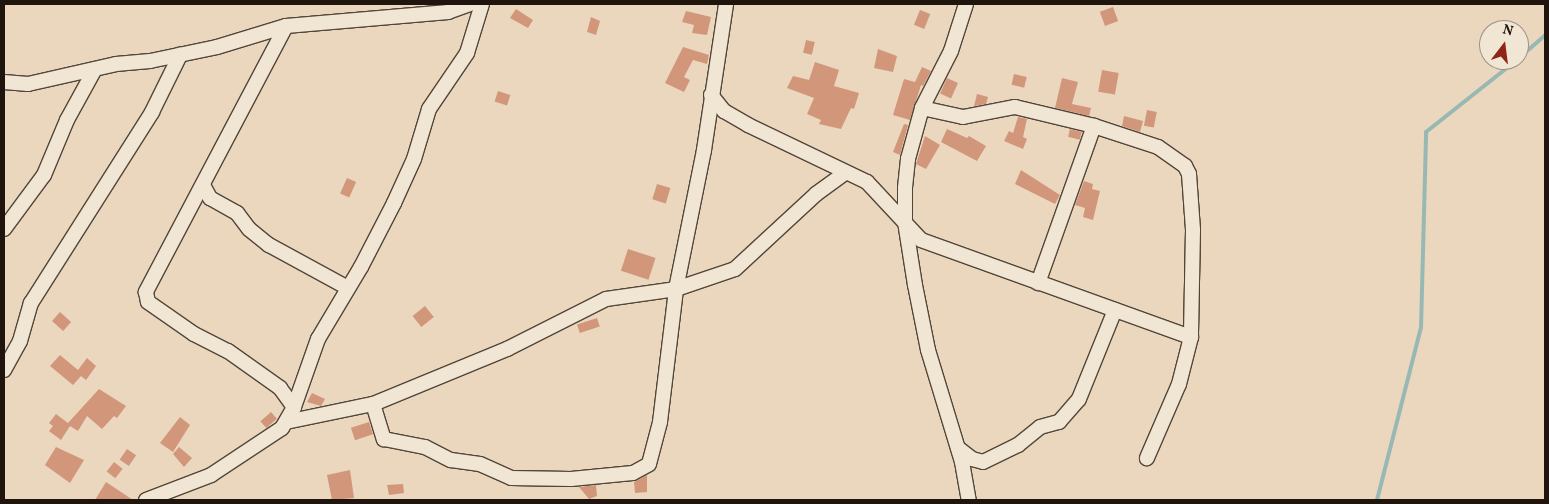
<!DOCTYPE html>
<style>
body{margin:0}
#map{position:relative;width:1549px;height:504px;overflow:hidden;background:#ead7bd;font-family:Vollkorn,serif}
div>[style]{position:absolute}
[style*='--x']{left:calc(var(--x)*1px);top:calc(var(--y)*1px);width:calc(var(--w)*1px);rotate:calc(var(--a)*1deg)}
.stream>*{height:4px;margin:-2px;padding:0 2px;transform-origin:2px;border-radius:2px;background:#98b9b3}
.building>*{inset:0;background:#d2977b;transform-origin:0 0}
.roads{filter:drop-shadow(1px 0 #524639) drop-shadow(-1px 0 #524639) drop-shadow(0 1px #524639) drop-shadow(0 -1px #524639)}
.minor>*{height:14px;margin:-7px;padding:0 7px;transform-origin:7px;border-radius:7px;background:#f1e5d4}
span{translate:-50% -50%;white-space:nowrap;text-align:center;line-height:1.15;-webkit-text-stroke:4.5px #f1e5d4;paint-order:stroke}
.frame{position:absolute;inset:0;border:5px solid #1f150d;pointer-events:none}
.north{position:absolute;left:1479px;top:20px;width:50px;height:50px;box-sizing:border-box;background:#f1e5d4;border:1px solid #9d9284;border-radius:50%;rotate:15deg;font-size:14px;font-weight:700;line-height:20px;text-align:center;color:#1f150d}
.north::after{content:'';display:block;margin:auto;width:18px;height:22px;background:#8f2418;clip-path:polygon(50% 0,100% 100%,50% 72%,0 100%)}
</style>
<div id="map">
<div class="stream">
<i style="--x:1519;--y:58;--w:35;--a:-41"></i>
<i style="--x:1377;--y:500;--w:178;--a:-75.7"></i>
<i style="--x:1421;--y:328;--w:196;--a:-88.5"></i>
<i style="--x:1426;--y:132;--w:116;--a:-38.4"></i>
</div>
<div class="building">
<i style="left:1113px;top:7px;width:15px;height:14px;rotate:70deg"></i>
<i style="clip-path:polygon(516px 9px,533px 20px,528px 28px,510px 18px)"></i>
<i style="left:920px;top:10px;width:11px;height:16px;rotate:22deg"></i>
<i style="clip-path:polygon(686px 11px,711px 17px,707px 35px,692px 33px,694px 25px,682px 22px)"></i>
<i style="clip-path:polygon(591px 17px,600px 21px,596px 35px,587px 32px)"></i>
<i style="left:806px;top:40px;width:9px;height:13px;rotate:13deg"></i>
<i style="clip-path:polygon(683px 47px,709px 55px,707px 64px,693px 60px,684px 77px,690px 80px,684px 92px,665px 83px)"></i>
<i style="clip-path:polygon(878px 49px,897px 56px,893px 72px,874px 68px)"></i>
<i style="clip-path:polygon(815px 62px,839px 70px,834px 86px,859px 93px,854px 109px,851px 108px,841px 129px,819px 124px,821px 120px,807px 114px,814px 98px,787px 88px,793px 76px,809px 80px)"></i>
<i style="clip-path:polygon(922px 67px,931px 71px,923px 86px,921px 85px,910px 120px,893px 115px,904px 79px,915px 82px)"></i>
<i style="left:1102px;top:70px;width:17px;height:22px;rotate:10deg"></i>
<i style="left:1014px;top:74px;width:13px;height:11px;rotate:13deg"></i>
<i style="left:947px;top:78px;width:12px;height:17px;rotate:24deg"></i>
<i style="clip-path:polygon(1062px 78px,1078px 82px,1072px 104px,1091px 108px,1089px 116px,1055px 108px)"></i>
<i style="left:498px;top:91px;width:13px;height:11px;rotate:18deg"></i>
<i style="clip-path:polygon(977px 94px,988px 97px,986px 104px,974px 106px)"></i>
<i style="left:1147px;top:110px;width:10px;height:16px;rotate:11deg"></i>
<i style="clip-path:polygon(1124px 116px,1143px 121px,1140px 132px,1122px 126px)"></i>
<i style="clip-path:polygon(1018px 117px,1027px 119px,1023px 137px,1027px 139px,1023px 149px,1004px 141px,1009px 131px,1013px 133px)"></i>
<i style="clip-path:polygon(904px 124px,908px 125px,900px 155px,893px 152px)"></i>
<i style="clip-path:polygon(947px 129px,967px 138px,969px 136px,986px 146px,977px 161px,941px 142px)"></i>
<i style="left:1070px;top:129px;width:12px;height:8px;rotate:14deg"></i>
<i style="clip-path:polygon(925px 136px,940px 145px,926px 169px,916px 164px)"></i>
<i style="clip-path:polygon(1021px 170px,1060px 195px,1055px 204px,1015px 184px)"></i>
<i style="left:347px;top:178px;width:10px;height:17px;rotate:24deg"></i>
<i style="clip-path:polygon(1084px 181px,1093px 184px,1092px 189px,1100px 191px,1093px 220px,1083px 217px,1085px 208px,1075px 205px)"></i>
<i style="left:657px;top:184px;width:14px;height:16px;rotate:17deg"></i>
<i style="left:628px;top:249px;width:29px;height:23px;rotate:18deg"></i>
<i style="left:425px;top:306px;width:14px;height:16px;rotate:51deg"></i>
<i style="left:60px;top:312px;width:15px;height:12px;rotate:42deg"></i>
<i style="left:597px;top:318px;width:9px;height:21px;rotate:72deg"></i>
<i style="clip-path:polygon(60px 355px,78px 370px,87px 358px,96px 366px,86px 380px,81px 376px,73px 385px,50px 366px)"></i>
<i style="clip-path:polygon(99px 389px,126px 406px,117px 418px,114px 416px,102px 429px,87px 416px,78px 431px,70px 426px,61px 440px,49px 431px,53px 426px,49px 423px,56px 414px,68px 423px)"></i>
<i style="clip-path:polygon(312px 393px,325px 399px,321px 406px,307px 402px)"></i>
<i style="left:271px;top:412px;width:9px;height:14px;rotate:49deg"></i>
<i style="clip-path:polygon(180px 417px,190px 425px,173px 452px,160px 443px)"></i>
<i style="left:369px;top:422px;width:13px;height:19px;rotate:72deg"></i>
<i style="clip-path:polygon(56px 447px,84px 460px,70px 483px,45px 465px)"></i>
<i style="clip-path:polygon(179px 447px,192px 458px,184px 467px,173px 454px)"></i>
<i style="left:127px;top:449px;width:11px;height:13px;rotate:34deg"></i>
<i style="left:114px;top:462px;width:11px;height:12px;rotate:38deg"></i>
<i style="clip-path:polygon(350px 470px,354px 498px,332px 500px,327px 475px)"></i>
<i style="clip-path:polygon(647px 475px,647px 492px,635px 493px,634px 482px)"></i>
<i style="clip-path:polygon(106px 482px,133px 500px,95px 500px)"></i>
<i style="clip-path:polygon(403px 484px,404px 493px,389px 495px,387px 485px)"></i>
<i style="clip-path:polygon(596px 485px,597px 496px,589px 499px,579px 487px)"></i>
</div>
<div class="roads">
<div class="minor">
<i style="--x:966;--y:4;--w:49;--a:107.7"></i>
<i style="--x:951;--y:51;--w:64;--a:117"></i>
<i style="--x:922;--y:108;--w:53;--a:105.4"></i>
<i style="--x:908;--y:159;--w:29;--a:96"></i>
<i style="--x:905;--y:188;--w:34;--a:90"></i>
<i style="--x:905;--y:222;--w:64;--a:81"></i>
<i style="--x:915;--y:285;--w:66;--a:78.7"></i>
<i style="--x:928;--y:350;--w:117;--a:73.1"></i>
<i style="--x:962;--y:462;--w:39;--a:80"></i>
<i style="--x:286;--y:26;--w:301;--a:117.8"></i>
<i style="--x:146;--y:292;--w:10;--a:79"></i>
<i style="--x:148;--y:302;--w:56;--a:34.8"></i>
<i style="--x:194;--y:334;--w:38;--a:27"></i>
<i style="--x:228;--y:351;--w:64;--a:35.4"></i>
<i style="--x:280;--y:388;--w:24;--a:54"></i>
<i style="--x:4;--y:82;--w:24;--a:5"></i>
<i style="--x:28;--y:84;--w:90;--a:-12.8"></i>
<i style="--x:116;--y:64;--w:34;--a:-5"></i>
<i style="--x:150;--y:61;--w:68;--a:-11.8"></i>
<i style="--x:217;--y:47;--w:72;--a:-16.9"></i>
<i style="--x:286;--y:26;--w:163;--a:-4.9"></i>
<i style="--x:448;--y:12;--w:23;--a:-20"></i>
<i style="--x:711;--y:95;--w:21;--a:51"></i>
<i style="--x:724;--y:111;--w:28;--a:30"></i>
<i style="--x:748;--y:125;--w:132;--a:25.6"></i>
<i style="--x:867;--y:182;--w:79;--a:47"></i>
<i style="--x:921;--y:240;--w:287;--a:19.8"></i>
<i style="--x:922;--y:108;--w:42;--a:12.4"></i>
<i style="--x:963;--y:117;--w:53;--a:-10.9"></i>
<i style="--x:1015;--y:107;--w:81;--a:13.5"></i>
<i style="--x:1094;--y:126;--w:67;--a:18.2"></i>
<i style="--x:1158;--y:147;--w:33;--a:35"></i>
<i style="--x:1185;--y:166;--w:9;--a:63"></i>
<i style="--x:1189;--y:174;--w:56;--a:85.9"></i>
<i style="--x:1193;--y:230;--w:107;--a:91.1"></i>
<i style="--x:1191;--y:337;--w:49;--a:104.3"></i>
<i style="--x:1179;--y:384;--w:81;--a:113.4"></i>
<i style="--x:204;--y:187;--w:13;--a:61"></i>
<i style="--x:210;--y:198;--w:31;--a:29"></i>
<i style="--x:237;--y:213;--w:20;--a:53"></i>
<i style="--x:249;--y:229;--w:26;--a:39"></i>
<i style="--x:269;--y:245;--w:90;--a:28.6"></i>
<i style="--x:4;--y:229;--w:67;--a:-53.5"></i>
<i style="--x:44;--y:175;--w:60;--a:-67.3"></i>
<i style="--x:67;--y:120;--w:58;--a:-61.2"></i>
<i style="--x:1038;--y:283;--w:167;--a:-70.4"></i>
<i style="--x:4;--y:370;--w:33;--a:-61"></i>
<i style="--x:20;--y:341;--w:40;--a:-74"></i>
<i style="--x:31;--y:303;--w:226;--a:-57.6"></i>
<i style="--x:152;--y:112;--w:64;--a:-63.8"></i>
<i style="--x:373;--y:404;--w:37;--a:73"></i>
<i style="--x:384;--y:439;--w:42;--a:11"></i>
<i style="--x:425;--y:447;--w:29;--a:27"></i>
<i style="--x:451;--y:460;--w:29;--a:8"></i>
<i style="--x:480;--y:464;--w:34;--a:24"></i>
<i style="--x:511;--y:478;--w:60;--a:1"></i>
<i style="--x:571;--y:479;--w:62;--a:-5.5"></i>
<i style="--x:633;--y:473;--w:18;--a:-29"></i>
<i style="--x:649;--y:464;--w:43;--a:-75.3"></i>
<i style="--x:660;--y:422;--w:134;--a:-83.1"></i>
<i style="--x:676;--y:289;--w:142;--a:-78.6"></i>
<i style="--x:704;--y:150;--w:148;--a:-81.4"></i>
<i style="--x:286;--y:422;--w:89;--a:-11.7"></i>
<i style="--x:373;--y:404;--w:145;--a:-22.3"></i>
<i style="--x:507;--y:349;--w:111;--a:-26.8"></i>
<i style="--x:606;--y:299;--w:71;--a:-8.1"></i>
<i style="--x:676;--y:289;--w:62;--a:-18.7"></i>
<i style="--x:735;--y:269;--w:110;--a:-42.8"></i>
<i style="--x:816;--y:194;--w:36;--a:-36"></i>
<i style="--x:958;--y:448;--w:18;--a:38"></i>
<i style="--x:972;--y:459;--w:11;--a:15"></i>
<i style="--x:983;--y:462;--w:39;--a:-26"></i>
<i style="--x:1018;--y:445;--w:28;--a:-39"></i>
<i style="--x:1040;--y:427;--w:20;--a:-15"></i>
<i style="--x:1059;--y:422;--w:30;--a:-49"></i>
<i style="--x:1079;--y:399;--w:96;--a:-68"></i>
<i style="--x:146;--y:500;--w:70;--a:-21"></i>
<i style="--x:211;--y:475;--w:85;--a:-33.5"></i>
<i style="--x:282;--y:428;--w:24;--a:-60"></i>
<i style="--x:294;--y:407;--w:72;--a:-70.6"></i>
<i style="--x:318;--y:339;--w:84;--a:-59.2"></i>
<i style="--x:361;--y:267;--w:72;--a:-62.7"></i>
<i style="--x:394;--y:203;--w:48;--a:-65.6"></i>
<i style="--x:414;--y:159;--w:52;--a:-73.3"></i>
<i style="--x:429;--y:109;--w:68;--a:-55.8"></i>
<i style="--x:467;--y:53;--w:51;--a:-73"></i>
</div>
</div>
<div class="frame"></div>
<div class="north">N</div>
</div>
